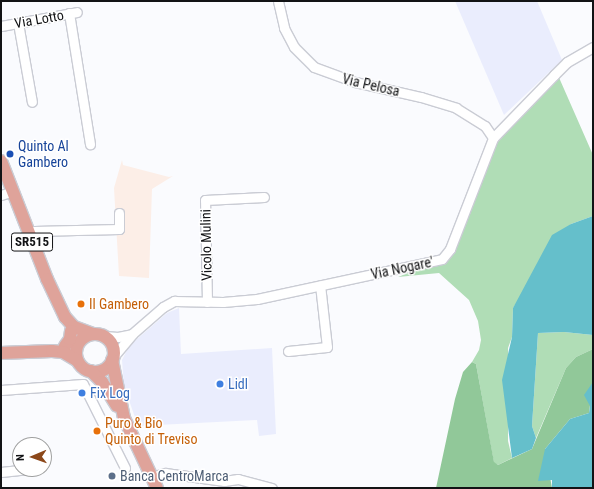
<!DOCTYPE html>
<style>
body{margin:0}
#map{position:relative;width:594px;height:489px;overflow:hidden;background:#fafbfe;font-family:"Roboto Condensed",sans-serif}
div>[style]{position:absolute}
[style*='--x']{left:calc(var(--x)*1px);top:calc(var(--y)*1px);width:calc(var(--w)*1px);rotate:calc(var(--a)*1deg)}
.built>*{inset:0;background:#eaedfd}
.industrial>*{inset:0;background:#fceee7}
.green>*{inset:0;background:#b0ddb6}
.forest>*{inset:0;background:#91c899}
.water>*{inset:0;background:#65bfcb}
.roads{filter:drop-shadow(1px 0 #caccd4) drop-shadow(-1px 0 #caccd4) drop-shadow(0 1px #caccd4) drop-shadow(0 -1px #caccd4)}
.minor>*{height:9px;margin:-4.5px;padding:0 4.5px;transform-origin:4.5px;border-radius:4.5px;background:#fff}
.major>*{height:12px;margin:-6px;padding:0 6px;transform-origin:6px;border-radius:6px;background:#dfa39a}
.major>.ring{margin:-6px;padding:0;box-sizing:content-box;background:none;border:12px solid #dfa39a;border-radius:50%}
.dots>*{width:11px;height:11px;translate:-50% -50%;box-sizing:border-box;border:2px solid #fff;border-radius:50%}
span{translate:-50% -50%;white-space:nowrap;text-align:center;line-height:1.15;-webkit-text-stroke:3px #fff;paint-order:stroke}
.shield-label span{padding:1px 3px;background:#fff;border:1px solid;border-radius:3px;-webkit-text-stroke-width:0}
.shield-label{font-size:13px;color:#121315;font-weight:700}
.street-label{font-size:14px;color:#121315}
.transit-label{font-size:14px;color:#164399}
.left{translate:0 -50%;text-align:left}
.food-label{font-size:14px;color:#c56008}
.shop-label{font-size:14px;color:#366cbe}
.service-label{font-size:14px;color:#4e5e75}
.frame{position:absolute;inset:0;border:2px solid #121315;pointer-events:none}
.north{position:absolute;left:12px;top:437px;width:40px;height:40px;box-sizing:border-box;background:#fff;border:1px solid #a0a1a1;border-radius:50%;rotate:268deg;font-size:11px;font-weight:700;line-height:16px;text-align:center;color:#121315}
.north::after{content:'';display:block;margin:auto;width:14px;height:18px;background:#8c481a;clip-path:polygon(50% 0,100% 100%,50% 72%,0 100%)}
</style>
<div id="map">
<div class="built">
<i style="clip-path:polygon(455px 1px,537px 1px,562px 60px,504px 115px)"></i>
<i style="clip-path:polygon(179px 308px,181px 354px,272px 348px,276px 434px,259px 436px,257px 420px,138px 426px,124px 386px,122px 360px,129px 346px,167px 313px)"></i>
</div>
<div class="industrial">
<i style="clip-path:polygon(122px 160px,123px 165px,169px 177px,173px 176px,152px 189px,149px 278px,119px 276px,114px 188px)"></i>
</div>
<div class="green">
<i style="clip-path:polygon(557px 73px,593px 155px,593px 216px,571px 224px,513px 308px,512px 337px,508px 348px,508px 441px,512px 458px,498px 465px,494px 463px,476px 364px,472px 362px,479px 350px,481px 340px,478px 321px,469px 300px,439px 273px,398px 277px,440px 260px,490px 144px)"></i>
<i style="clip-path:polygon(564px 332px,593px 335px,593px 349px,576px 357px,566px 368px,536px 438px,532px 426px,538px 333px)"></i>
</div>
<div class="forest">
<i style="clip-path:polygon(593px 349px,593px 382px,589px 413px,570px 419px,545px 449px,552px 488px,436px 488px,455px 399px,463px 372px,472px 362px,476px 364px,494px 462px,498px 465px,532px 449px,566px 368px,576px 357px)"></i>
</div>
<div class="water">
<i style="clip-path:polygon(593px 216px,593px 335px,564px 332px,538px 333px,532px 426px,536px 438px,532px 449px,512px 458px,502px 380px,512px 337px,513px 308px,552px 235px,571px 224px)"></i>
<i style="clip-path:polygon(593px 382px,593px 488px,552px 488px,552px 480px,538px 481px,545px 449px,570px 419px,589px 413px,590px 406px,584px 395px)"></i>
</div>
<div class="roads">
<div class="minor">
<i style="--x:278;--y:1;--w:28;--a:77"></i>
<i style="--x:284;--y:28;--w:21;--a:62"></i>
<i style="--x:294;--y:47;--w:28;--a:45"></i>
<i style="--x:314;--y:67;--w:44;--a:20.1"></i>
<i style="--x:355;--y:82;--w:68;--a:12.8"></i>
<i style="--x:421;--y:97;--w:37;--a:17"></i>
<i style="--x:456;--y:108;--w:34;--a:32"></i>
<i style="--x:485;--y:126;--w:14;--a:56"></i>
<i style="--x:69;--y:13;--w:133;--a:80.9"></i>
<i style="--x:18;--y:23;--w:80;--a:80"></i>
<i style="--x:1;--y:26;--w:77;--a:-10.4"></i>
<i style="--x:1;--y:195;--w:13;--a:-18"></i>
<i style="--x:29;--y:234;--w:6;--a:-31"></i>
<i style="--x:34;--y:231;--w:85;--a:-1.3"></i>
<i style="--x:119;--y:229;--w:16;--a:-90"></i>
<i style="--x:207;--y:302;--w:102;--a:-91.1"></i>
<i style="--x:205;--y:200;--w:59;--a:-2.9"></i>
<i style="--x:104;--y:336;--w:14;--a:4"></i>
<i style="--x:118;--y:337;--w:14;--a:-12"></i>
<i style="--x:288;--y:351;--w:39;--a:-6"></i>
<i style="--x:327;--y:347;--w:62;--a:-96.4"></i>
<i style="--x:113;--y:357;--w:30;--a:-50"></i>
<i style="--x:132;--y:334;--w:41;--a:-41.1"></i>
<i style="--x:163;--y:307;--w:13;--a:-29"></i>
<i style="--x:174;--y:301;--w:49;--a:1.2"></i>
<i style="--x:223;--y:302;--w:34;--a:-5"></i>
<i style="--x:257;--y:299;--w:189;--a:-12.2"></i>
<i style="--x:442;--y:259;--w:13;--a:-51"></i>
<i style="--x:450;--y:249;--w:119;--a:-68.8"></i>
<i style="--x:493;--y:138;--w:88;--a:-45.9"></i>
<i style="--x:554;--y:75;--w:18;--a:-45"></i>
<i style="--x:567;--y:62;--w:30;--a:-30"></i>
<i style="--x:1;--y:390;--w:82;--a:-4.2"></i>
<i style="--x:83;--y:384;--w:94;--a:63.4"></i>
<i style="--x:1;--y:472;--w:28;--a:-6"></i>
<i style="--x:151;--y:477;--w:15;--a:-16"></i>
<i style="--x:165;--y:473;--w:60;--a:7.7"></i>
<i style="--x:224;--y:481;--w:14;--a:-8"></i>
<i style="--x:238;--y:479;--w:35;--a:15"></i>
</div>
<div class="major">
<i style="--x:1;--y:161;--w:127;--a:68.7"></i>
<i style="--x:47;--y:279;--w:42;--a:64.7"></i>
<i style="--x:65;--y:317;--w:13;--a:48"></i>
<i style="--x:74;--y:327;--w:20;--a:20"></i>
<i class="ring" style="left:76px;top:334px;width:26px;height:26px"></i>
<i style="--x:65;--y:346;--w:9;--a:-54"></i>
<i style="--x:70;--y:339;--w:8;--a:-83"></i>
<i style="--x:1;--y:353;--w:51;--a:-2.2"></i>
<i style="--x:52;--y:351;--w:11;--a:5"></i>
<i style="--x:63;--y:352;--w:17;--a:31"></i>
<i style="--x:112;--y:360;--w:59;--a:78.3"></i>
<i style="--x:124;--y:418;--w:77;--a:64.8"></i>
<i style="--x:91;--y:371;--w:16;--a:45"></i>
<i style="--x:102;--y:382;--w:28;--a:58"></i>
</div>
</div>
<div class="dots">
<i style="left:10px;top:154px;background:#1a4fb4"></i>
<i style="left:81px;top:304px;background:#e8710a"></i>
<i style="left:220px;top:384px;background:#3f7fe0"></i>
<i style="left:82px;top:393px;background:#3f7fe0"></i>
<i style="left:97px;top:431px;background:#e8710a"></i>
<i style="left:112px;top:476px;background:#5c6f8a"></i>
</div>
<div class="shield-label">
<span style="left:32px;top:242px">SR515</span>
</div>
<div class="street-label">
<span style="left:39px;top:19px;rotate:-10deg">Via Lotto</span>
<span style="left:371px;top:85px;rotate:13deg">Via Pelosa</span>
<span style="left:206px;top:245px;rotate:-91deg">Vicolo Mulini</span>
<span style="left:402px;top:268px;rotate:-12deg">Via Nogare'</span>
</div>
<div class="transit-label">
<span class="left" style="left:18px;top:154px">Quinto Al<br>Gambero</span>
</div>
<div class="food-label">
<span class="left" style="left:89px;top:304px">Il Gambero</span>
<span class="left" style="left:105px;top:431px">Puro &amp; Bio<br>Quinto di Treviso</span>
</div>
<div class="shop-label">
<span class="left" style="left:228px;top:384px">Lidl</span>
<span class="left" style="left:90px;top:393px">Fix Log</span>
</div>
<div class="service-label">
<span class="left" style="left:120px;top:476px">Banca CentroMarca</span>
</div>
<div class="frame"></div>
<div class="north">N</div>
</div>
